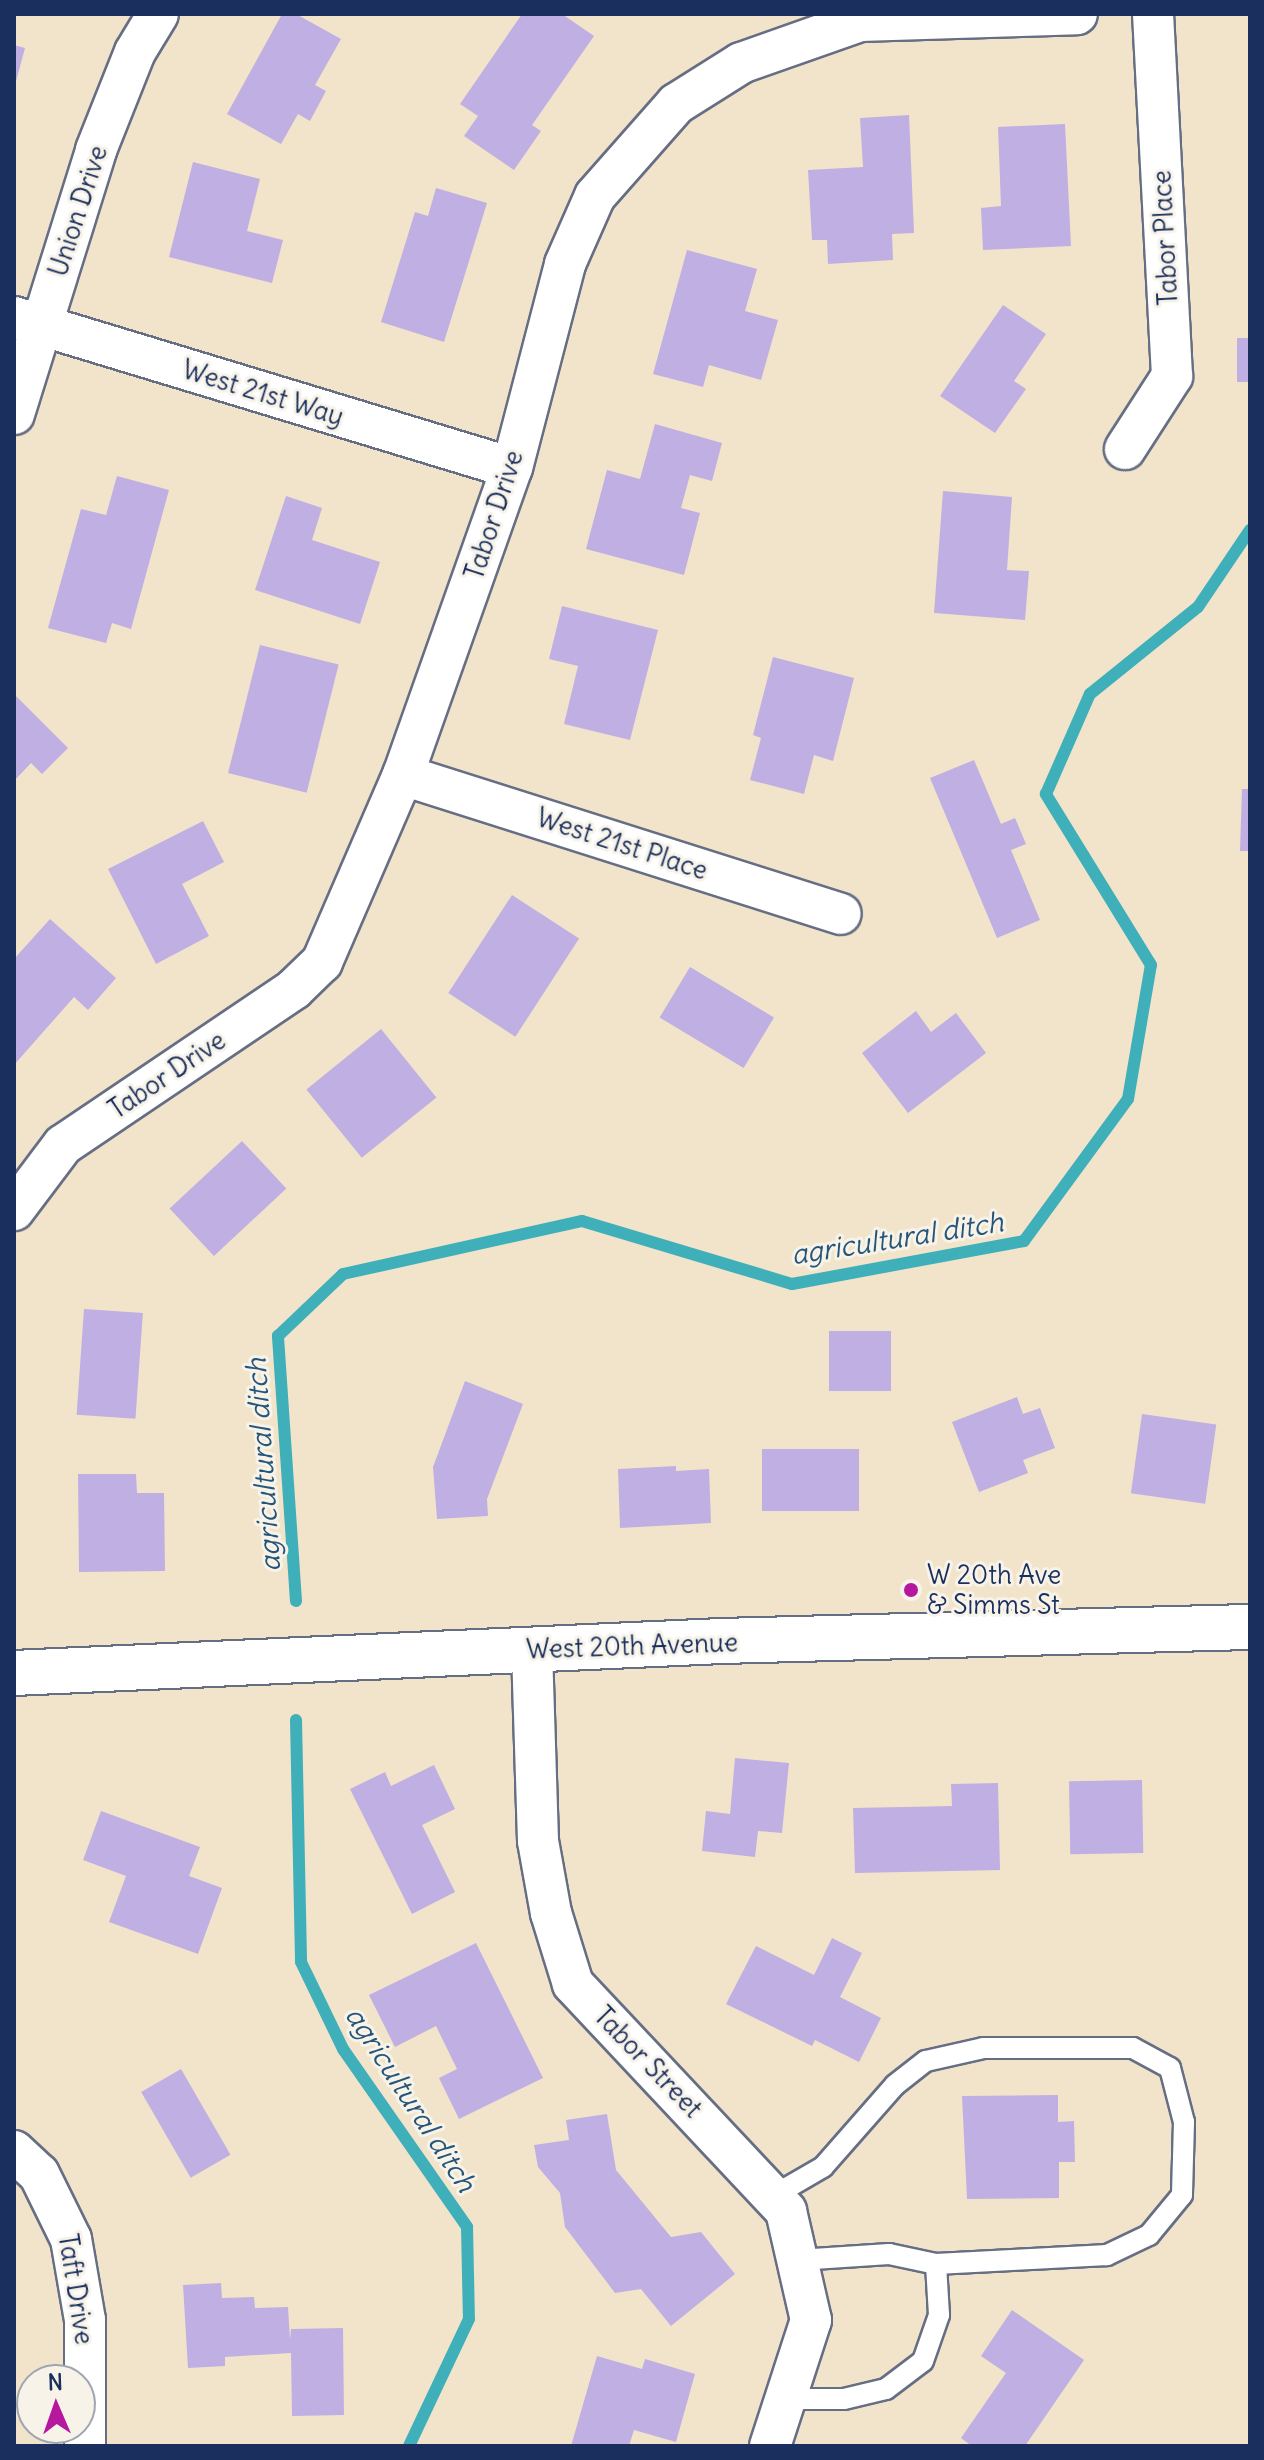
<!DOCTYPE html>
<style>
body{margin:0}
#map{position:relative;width:1264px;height:2460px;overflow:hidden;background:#f1e4ca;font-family:Delius,sans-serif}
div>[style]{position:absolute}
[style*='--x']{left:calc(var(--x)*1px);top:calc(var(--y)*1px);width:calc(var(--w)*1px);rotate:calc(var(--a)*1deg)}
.stream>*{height:12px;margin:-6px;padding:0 6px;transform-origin:6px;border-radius:6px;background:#3fafba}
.building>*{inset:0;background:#c0afe2;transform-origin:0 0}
.roads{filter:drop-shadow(2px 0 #666e84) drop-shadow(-2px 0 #666e84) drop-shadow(0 2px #666e84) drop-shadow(0 -2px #666e84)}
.lane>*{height:20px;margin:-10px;padding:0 10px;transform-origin:10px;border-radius:10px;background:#fff}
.street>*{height:40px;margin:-20px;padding:0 20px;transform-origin:20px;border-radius:20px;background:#fff}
.secondary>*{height:44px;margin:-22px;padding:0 22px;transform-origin:22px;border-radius:22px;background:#fff}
.dots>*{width:22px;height:22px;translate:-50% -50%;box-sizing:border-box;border:4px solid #f7f3e8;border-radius:50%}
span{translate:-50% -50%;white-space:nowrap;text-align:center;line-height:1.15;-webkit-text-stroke:6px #f7f3e8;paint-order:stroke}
.street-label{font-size:26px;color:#1b2f5e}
.poi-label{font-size:26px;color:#1b2f5e}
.left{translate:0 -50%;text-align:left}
.water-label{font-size:28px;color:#26557a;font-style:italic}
.frame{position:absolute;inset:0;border:16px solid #1b2f5e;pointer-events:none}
.north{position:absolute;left:16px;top:2364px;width:80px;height:80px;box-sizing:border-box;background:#f7f3e8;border:2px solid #9fa5b1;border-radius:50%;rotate:358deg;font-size:22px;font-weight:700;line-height:32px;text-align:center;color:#1b2f5e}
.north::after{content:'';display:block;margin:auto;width:28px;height:36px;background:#b5179e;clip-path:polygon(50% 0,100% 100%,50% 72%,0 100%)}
</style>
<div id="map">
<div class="stream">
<i style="--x:296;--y:1601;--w:266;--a:-93.9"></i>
<i style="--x:278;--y:1336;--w:90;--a:-43.6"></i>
<i style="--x:343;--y:1274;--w:245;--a:-12.5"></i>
<i style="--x:582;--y:1221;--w:219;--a:16.7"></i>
<i style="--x:792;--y:1284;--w:236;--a:-10.5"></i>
<i style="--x:1024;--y:1241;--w:176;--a:-53.8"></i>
<i style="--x:1128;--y:1099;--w:136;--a:-80.3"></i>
<i style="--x:1151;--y:965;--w:201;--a:-121.6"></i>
<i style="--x:1046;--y:794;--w:109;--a:-66.3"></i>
<i style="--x:1090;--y:694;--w:139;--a:-38.9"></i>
<i style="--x:1198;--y:607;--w:93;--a:-56"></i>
<i style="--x:296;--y:1720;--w:242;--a:88.8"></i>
<i style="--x:301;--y:1962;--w:97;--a:64.2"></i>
<i style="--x:343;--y:2049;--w:217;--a:55.1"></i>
<i style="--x:467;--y:2227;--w:92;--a:88.8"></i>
<i style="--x:469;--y:2319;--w:140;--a:115.3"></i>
</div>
<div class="building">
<i style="clip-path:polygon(282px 14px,296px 14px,341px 39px,315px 85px,326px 91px,310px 121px,298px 114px,281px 144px,227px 114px)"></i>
<i style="clip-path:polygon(522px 14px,562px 14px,594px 36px,532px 125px,541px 131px,514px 170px,464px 136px,478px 116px,460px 104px)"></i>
<i style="clip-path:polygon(14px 45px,25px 48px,15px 85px,14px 85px)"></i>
<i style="clip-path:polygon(909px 115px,914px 233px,892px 234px,893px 260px,828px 264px,827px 240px,812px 240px,808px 170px,863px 167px,860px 118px)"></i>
<i style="clip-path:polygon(1065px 124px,1071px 246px,983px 250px,981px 208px,1001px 206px,998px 127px)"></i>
<i style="clip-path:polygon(193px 162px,260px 179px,247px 231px,283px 240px,272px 283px,169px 257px)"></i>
<i style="clip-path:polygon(436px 188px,487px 203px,444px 342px,381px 322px,415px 212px,428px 216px)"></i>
<i style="clip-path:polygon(687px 250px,757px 269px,745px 311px,778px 320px,761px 380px,709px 365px,703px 387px,653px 374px)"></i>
<i style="clip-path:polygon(1003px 305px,1046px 334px,1014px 381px,1026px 389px,995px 433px,940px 396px)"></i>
<i style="left:1237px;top:338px;width:13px;height:44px"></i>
<i style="clip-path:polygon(655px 424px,722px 443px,712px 481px,690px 475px,681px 508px,700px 513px,684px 575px,586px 549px,607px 470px,640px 479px)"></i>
<i style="clip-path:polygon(117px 476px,169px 490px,131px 629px,112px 623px,106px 643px,48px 628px,81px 509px,106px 515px)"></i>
<i style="clip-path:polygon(943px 491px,1012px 497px,1007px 570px,1029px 571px,1025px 620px,934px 613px)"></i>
<i style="clip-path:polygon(286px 496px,322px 508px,312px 540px,380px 562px,360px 624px,255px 590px)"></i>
<i style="clip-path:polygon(562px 606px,658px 630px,630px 740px,564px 724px,578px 666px,549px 659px)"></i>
<i style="left:260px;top:645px;width:81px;height:132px;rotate:14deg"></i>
<i style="clip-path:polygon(773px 657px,854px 678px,833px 761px,814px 755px,804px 794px,750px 780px,761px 738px,753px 735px)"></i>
<i style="clip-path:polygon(14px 694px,68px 748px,42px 774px,31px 763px,14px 781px)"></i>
<i style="clip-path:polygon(974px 760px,1001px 824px,1015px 818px,1026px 844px,1011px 850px,1040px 920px,997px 938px,930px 778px)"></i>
<i style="clip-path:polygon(1242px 789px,1250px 789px,1250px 851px,1240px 851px)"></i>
<i style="clip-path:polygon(203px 821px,224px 862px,182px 884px,209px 936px,156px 964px,108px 869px)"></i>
<i style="left:512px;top:895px;width:80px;height:117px;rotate:33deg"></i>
<i style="clip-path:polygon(50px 919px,116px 978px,88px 1010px,74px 997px,14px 1065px,14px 959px)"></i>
<i style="left:690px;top:967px;width:98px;height:59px;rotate:31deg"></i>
<i style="clip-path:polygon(916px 1011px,931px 1032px,956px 1013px,986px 1053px,908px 1113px,862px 1053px)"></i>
<i style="left:381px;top:1029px;width:88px;height:96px;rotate:51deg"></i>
<i style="left:242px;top:1141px;width:65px;height:99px;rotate:47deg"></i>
<i style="left:84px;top:1309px;width:59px;height:106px;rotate:4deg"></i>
<i style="left:829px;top:1331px;width:62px;height:60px"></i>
<i style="clip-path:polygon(465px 1381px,523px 1404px,487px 1499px,488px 1516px,437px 1519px,433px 1467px)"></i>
<i style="clip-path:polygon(1017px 1397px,1023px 1414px,1040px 1408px,1055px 1448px,1023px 1460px,1028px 1473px,979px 1492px,952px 1422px)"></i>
<i style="left:1142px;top:1414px;width:75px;height:80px;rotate:8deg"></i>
<i style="left:859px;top:1449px;width:62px;height:97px;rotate:90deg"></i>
<i style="clip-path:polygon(676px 1466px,676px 1471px,709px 1469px,711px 1523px,620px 1528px,618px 1469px)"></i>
<i style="clip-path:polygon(78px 1474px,136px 1474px,137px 1493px,164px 1493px,165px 1571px,79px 1572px)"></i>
<i style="clip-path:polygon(735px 1758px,789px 1763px,782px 1833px,758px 1831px,755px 1857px,702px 1851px,706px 1811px,730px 1814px)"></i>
<i style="clip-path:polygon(434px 1765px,455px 1809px,422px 1825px,455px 1892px,412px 1914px,350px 1789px,385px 1772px,391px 1786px)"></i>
<i style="left:1142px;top:1780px;width:73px;height:73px;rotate:89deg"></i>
<i style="clip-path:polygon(998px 1783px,1000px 1870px,855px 1873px,853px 1808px,952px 1806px,951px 1784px)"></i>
<i style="clip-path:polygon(101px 1811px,200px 1847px,189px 1876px,222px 1888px,198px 1954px,109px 1922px,126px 1876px,83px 1860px)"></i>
<i style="clip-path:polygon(832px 1938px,862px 1953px,840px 1997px,881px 2018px,859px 2062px,815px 2040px,812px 2046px,726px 2004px,756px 1946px,814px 1975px)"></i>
<i style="clip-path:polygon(476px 1943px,543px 2078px,459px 2119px,439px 2078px,457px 2069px,436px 2026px,395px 2047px,369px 1995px)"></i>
<i style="left:181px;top:2069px;width:99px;height:46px;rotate:60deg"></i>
<i style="clip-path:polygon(1058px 2095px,1058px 2122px,1074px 2121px,1075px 2162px,1059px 2162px,1059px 2198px,967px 2199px,962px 2096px)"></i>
<i style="clip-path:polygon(607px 2114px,616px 2170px,671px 2237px,701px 2232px,735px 2274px,671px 2326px,641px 2289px,615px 2293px,565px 2227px,560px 2193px,538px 2167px,534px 2145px,569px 2140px,566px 2120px)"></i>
<i style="clip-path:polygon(221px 2283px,222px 2298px,254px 2297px,255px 2308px,288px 2307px,290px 2339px,291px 2329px,343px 2328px,344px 2415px,292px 2416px,291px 2353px,225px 2357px,225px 2366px,188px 2368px,183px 2285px)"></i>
<i style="clip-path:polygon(1012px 2310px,1084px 2360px,1025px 2446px,972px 2446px,961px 2438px,1006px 2373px,981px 2356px)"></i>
<i style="clip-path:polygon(597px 2356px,642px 2369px,645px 2359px,695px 2374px,676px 2442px,634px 2430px,629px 2446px,571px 2446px)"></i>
</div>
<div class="roads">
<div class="lane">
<i style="--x:773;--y:2196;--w:58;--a:-30.1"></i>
<i style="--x:823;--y:2167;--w:109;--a:-48.7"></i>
<i style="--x:895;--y:2085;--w:39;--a:-38"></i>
<i style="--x:926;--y:2061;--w:58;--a:-12.8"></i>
<i style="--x:983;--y:2048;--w:150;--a:0"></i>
<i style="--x:1133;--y:2048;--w:42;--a:28.4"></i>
<i style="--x:1170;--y:2068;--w:56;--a:75.5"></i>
<i style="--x:1184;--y:2122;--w:73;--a:91.6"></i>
<i style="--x:1182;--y:2195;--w:52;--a:129.5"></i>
<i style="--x:1149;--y:2235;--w:47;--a:154.5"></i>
<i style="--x:1107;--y:2255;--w:171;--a:177"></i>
<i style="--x:787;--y:2399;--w:57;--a:0"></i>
<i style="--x:844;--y:2399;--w:43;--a:-13.4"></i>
<i style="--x:886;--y:2389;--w:46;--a:-37.1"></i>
<i style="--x:923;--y:2361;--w:49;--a:-70.8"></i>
<i style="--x:939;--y:2315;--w:51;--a:-93.4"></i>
<i style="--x:936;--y:2264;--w:48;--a:-168"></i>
<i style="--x:889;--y:2254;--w:91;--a:176.2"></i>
</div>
<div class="street">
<i style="--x:14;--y:317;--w:520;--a:16.87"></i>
<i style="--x:14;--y:414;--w:276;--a:-72.7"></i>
<i style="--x:96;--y:150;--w:105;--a:-68.3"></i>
<i style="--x:135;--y:52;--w:44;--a:-58.8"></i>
<i style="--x:1125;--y:449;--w:87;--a:-57.2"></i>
<i style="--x:1172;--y:376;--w:362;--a:-93"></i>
<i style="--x:403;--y:775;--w:459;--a:17.6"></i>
<i style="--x:14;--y:1210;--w:81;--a:-53"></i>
<i style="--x:63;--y:1145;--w:279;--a:-34"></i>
<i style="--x:294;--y:989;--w:39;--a:-44"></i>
<i style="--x:322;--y:962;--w:204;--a:-66.6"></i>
<i style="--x:403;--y:775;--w:326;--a:-70.5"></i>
<i style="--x:512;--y:468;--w:211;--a:-75.4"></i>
<i style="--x:565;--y:264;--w:74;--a:-66.2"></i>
<i style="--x:595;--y:196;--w:123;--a:-48.6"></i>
<i style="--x:676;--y:104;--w:77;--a:-32.2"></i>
<i style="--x:741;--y:63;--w:126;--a:-19.4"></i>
<i style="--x:860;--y:21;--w:217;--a:-1.8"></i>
<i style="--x:532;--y:1650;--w:191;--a:88.2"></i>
<i style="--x:538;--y:1841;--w:73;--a:79.8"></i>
<i style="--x:551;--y:1913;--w:74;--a:72.8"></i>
<i style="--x:573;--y:1984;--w:311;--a:46.8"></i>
<i style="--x:786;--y:2211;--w:112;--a:77.1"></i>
<i style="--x:811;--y:2320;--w:133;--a:108"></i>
<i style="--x:14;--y:2151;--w:34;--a:43"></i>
<i style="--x:39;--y:2174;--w:72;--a:63.8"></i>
<i style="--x:71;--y:2239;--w:82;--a:80.2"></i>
<i style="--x:85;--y:2320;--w:126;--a:90"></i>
</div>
<div class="secondary">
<i style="--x:14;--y:1673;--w:708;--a:-2.59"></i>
<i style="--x:721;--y:1641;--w:529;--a:-1.52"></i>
</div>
</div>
<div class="dots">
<i style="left:911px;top:1590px;background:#b5179e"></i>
</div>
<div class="street-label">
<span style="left:78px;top:211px;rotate:-72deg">Union Drive</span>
<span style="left:1165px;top:238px;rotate:-93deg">Tabor Place</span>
<span style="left:263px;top:393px;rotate:17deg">West 21st Way</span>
<span style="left:494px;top:515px;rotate:-72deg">Tabor Drive</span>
<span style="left:622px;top:844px;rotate:18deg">West 21st Place</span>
<span style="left:167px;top:1075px;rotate:-34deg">Tabor Drive</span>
<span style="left:632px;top:1646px;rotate:-2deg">West 20th Avenue</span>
<span style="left:648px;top:2062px;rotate:46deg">Tabor Street</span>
<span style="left:76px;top:2289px;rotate:81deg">Taft Drive</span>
</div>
<div class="poi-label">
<span class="left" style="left:927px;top:1590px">W 20th Ave<br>&amp; Simms St</span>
</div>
<div class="water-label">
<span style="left:897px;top:1238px;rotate:-9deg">agricultural ditch</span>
<span style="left:263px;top:1465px;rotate:-94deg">agricultural ditch</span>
<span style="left:411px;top:2099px;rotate:57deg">agricultural ditch</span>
</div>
<div class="frame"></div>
<div class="north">N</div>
</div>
